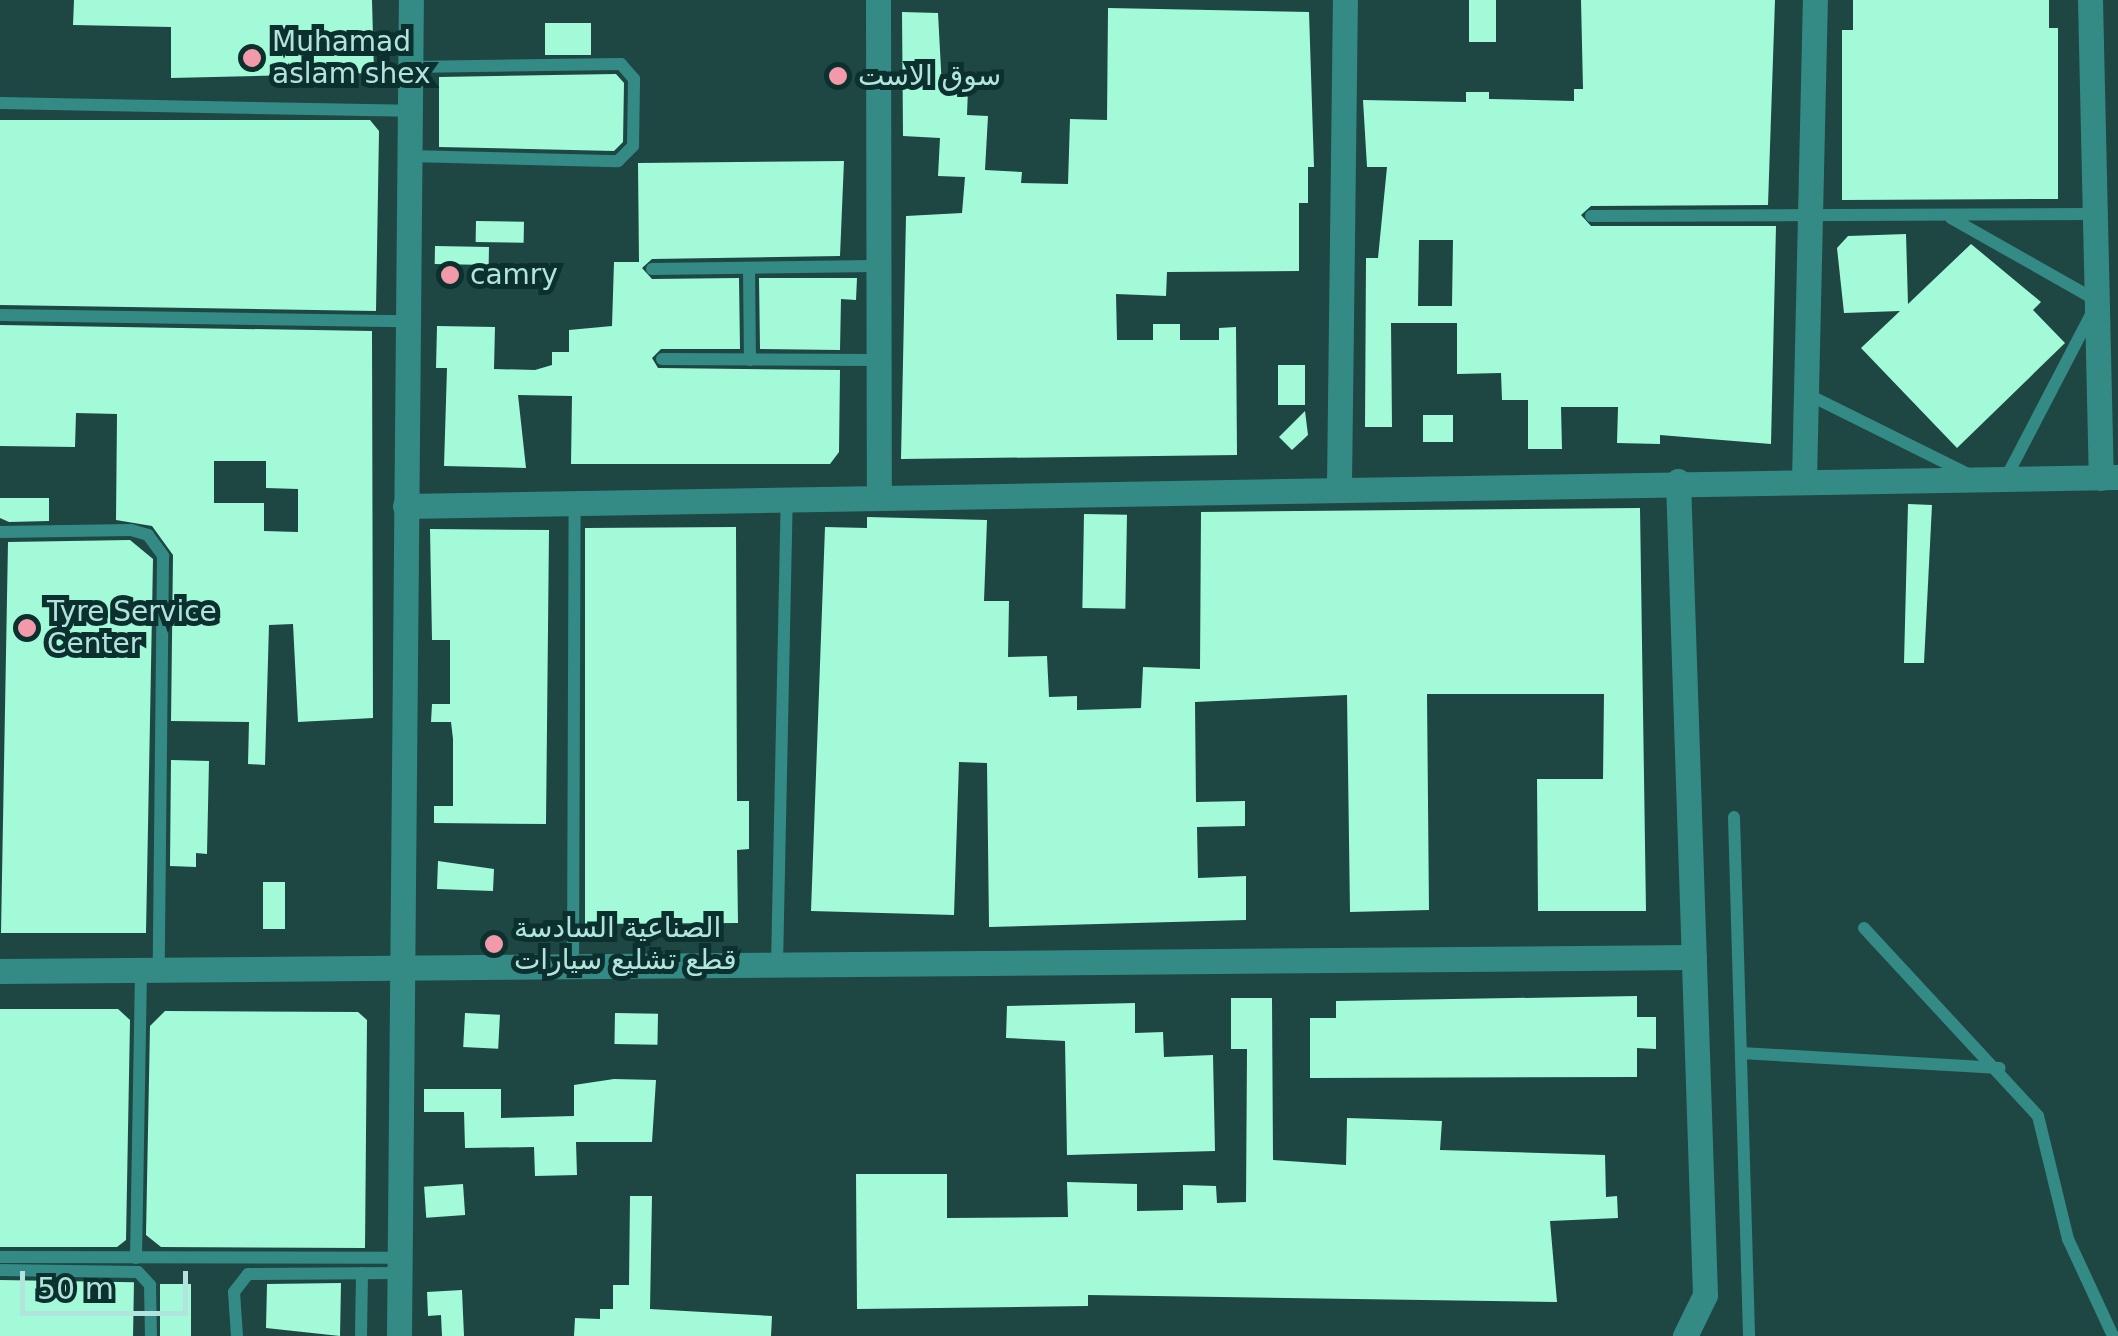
<!DOCTYPE html>
<meta charset="utf-8">
<style>
body{margin:0}
#map{position:relative;width:2118px;height:1336px;overflow:hidden;background:#173b38;font-family:"DejaVu Sans",Cairo,sans-serif}
div>[style]{position:absolute}
[style*='--x']{left:calc(var(--x)*1px);top:calc(var(--y)*1px);width:calc(var(--w)*1px);rotate:calc(var(--a)*1deg)}
.built>*{inset:0;background:#1e4743;transform-origin:0 0}
.building>*{inset:0;background:#a3fad9;transform-origin:0 0}
.lane>*{height:12px;margin:-6px;padding:0 6px;transform-origin:6px;border-radius:6px;background:#348b85}
.street>*{height:25px;margin:-12.5px;padding:0 12.5px;transform-origin:12.5px;border-radius:12.5px;background:#348b85}
.dots>*{width:28px;height:28px;translate:-50% -50%;box-sizing:border-box;border:5px solid #0b302e;border-radius:50%}
span{translate:-50% -50%;white-space:nowrap;text-align:center;line-height:1.15;-webkit-text-stroke:10px #0b302e;paint-order:stroke}
.poi-label{font-size:28px;color:#b2e4de}
.left{translate:0 -50%;text-align:left}
.scale{position:absolute;left:20px;top:1271px;width:168px;height:45px;box-sizing:border-box;border:5px solid #b2e4de;border-top:0;padding-left:12px;font-size:30px;line-height:35px;white-space:nowrap;color:#b2e4de;-webkit-text-stroke:8px #0b302e;paint-order:stroke}
</style>
<div id="map">
<div class="built">
<i style="left:0;top:0;width:2118px;height:1336px"></i>
</div>
<div class="building">
<i style="clip-path:polygon(74px 0,372px 0,374px 73px,171px 78px,171px 27px,73px 25px)"></i>
<i style="left:1469px;top:0;width:27px;height:42px"></i>
<i style="clip-path:polygon(evenodd,1581px 0,1775px 0,1768px 205px,1591px 206px,1581px 215px,1591px 226px,1776px 226px,1771px 444px,1660px 435px,1660px 444px,1617px 443px,1618px 407px,1561px 407px,1562px 449px,1528px 449px,1528px 400px,1502px 400px,1501px 373px,1457px 374px,1457px 323px,1391px 323px,1392px 427px,1365px 427px,1366px 258px,1378px 258px,1387px 167px,1367px 167px,1363px 100px,1466px 102px,1466px 92px,1489px 92px,1489px 99px,1574px 101px,1574px 89px,1583px 89px,1581px 0,1419px 240px,1453px 240px,1452px 306px,1418px 306px,1419px 240px)"></i>
<i style="clip-path:polygon(1853px 0,2049px 0,2049px 28px,2058px 28px,2058px 199px,1842px 200px,1842px 30px,1853px 30px)"></i>
<i style="clip-path:polygon(1108px 8px,1309px 12px,1314px 167px,1308px 167px,1308px 203px,1299px 203px,1299px 271px,1167px 272px,1166px 296px,1116px 294px,1117px 340px,1153px 340px,1153px 324px,1180px 324px,1180px 340px,1219px 340px,1219px 328px,1236px 327px,1237px 455px,901px 459px,906px 216px,962px 213px,965px 177px,938px 176px,940px 138px,903px 136px,902px 12px,938px 13px,942px 88px,968px 89px,967px 115px,988px 116px,985px 170px,1022px 172px,1021px 183px,1068px 184px,1070px 119px,1107px 120px)"></i>
<i style="left:545px;top:23px;width:46px;height:32px"></i>
<i style="clip-path:polygon(616px 74px,624px 83px,623px 142px,614px 151px,439px 147px,439px 77px)"></i>
<i style="clip-path:polygon(0 120px,370px 120px,379px 131px,376px 311px,0 305px)"></i>
<i style="clip-path:polygon(844px 161px,840px 256px,652px 259px,642px 268px,652px 279px,739px 278px,740px 349px,661px 349px,652px 358px,658px 368px,840px 370px,839px 452px,830px 464px,571px 464px,572px 396px,518px 395px,526px 468px,444px 466px,447px 368px,436px 368px,437px 326px,495px 327px,494px 369px,535px 370px,552px 365px,552px 352px,569px 352px,569px 330px,612px 326px,614px 262px,639px 262px,638px 163px)"></i>
<i style="left:476px;top:221px;width:48px;height:21px;rotate:1deg"></i>
<i style="clip-path:polygon(1906px 234px,1908px 304px,1971px 244px,2041px 302px,2033px 310px,2065px 343px,1957px 448px,1861px 348px,1900px 311px,1844px 313px,1837px 248px,1848px 236px)"></i>
<i style="left:435px;top:246px;width:54px;height:18px;rotate:1deg"></i>
<i style="clip-path:polygon(759px 278px,857px 278px,856px 300px,841px 299px,840px 350px,760px 349px)"></i>
<i style="clip-path:polygon(evenodd,0 325px,372px 331px,373px 718px,298px 722px,293px 624px,269px 625px,265px 765px,248px 764px,249px 722px,171px 721px,173px 555px,152px 526px,116px 520px,117px 414px,76px 413px,75px 447px,0 446px,0 325px,214px 461px,266px 461px,266px 488px,298px 489px,298px 532px,264px 531px,264px 503px,214px 503px,214px 461px)"></i>
<i style="left:1278px;top:365px;width:27px;height:40px"></i>
<i style="clip-path:polygon(1305px 411px,1308px 435px,1292px 450px,1279px 437px)"></i>
<i style="left:1453px;top:415px;width:27px;height:30px;rotate:90deg"></i>
<i style="clip-path:polygon(0 498px,49px 498px,49px 521px,9px 522px,0 518px)"></i>
<i style="clip-path:polygon(1908px 504px,1932px 505px,1924px 663px,1904px 663px)"></i>
<i style="clip-path:polygon(1640px 508px,1646px 911px,1538px 911px,1537px 779px,1603px 779px,1604px 694px,1427px 694px,1429px 910px,1350px 912px,1347px 695px,1195px 702px,1196px 802px,1245px 801px,1245px 826px,1197px 827px,1198px 878px,1246px 876px,1246px 920px,989px 927px,987px 763px,959px 762px,954px 915px,811px 911px,825px 527px,867px 528px,867px 517px,987px 520px,984px 601px,1009px 601px,1008px 657px,1047px 656px,1049px 697px,1077px 696px,1077px 710px,1141px 708px,1143px 667px,1200px 669px,1201px 512px)"></i>
<i style="left:1084px;top:514px;width:43px;height:94px;rotate:1deg"></i>
<i style="clip-path:polygon(736px 527px,737px 801px,749px 801px,749px 849px,737px 850px,738px 923px,585px 924px,585px 528px)"></i>
<i style="clip-path:polygon(430px 529px,549px 530px,546px 824px,434px 823px,434px 806px,453px 806px,453px 739px,451px 722px,431px 722px,432px 704px,450px 704px,450px 640px,432px 640px)"></i>
<i style="clip-path:polygon(130px 540px,153px 559px,146px 933px,1px 933px,8px 542px)"></i>
<i style="clip-path:polygon(171px 760px,209px 761px,207px 854px,196px 853px,196px 867px,170px 866px)"></i>
<i style="clip-path:polygon(438px 861px,494px 869px,493px 891px,437px 889px)"></i>
<i style="left:263px;top:882px;width:22px;height:47px"></i>
<i style="clip-path:polygon(1637px 996px,1637px 1017px,1656px 1017px,1656px 1049px,1637px 1048px,1637px 1077px,1310px 1078px,1310px 1018px,1336px 1018px,1336px 1001px)"></i>
<i style="clip-path:polygon(1231px 998px,1272px 998px,1273px 1160px,1346px 1165px,1347px 1118px,1442px 1121px,1440px 1150px,1605px 1155px,1606px 1197px,1617px 1196px,1618px 1218px,1550px 1221px,1557px 1302px,1088px 1295px,1088px 1306px,857px 1309px,856px 1174px,947px 1174px,947px 1218px,1068px 1217px,1067px 1182px,1137px 1184px,1137px 1211px,1183px 1210px,1183px 1185px,1216px 1186px,1217px 1203px,1246px 1202px,1247px 1049px,1231px 1049px)"></i>
<i style="clip-path:polygon(1135px 1003px,1135px 1033px,1163px 1032px,1164px 1057px,1213px 1055px,1215px 1151px,1067px 1155px,1065px 1041px,1006px 1038px,1007px 1006px)"></i>
<i style="clip-path:polygon(0 1009px,118px 1009px,130px 1020px,126px 1240px,117px 1247px,0 1247px)"></i>
<i style="clip-path:polygon(165px 1011px,358px 1012px,367px 1020px,365px 1248px,161px 1247px,146px 1235px,150px 1026px)"></i>
<i style="left:465px;top:1013px;width:35px;height:34px;rotate:3deg"></i>
<i style="left:615px;top:1013px;width:43px;height:31px;rotate:1deg"></i>
<i style="clip-path:polygon(614px 1079px,656px 1080px,652px 1142px,576px 1142px,577px 1175px,535px 1176px,534px 1147px,465px 1148px,464px 1112px,424px 1112px,424px 1089px,501px 1089px,501px 1118px,574px 1116px,574px 1085px)"></i>
<i style="left:463px;top:1184px;width:31px;height:39px;rotate:86deg"></i>
<i style="clip-path:polygon(630px 1196px,652px 1196px,650px 1309px,772px 1316px,771px 1336px,574px 1336px,575px 1318px,600px 1319px,600px 1309px,613px 1309px,613px 1285px,629px 1285px)"></i>
<i style="left:0;top:1280px;width:134px;height:56px;rotate:1deg"></i>
<i style="clip-path:polygon(341px 1283px,340px 1336px,266px 1328px,267px 1284px)"></i>
<i style="left:160px;top:1284px;width:31px;height:52px"></i>
<i style="clip-path:polygon(462px 1290px,464px 1336px,442px 1336px,441px 1315px,428px 1316px,427px 1292px)"></i>
</div>
<div class="lane">
<i style="--x:0;--y:103;--w:409;--a:1.1"></i>
<i style="--x:408;--y:156;--w:210;--a:1.4"></i>
<i style="--x:618;--y:161;--w:21;--a:-45"></i>
<i style="--x:633;--y:146;--w:67;--a:-89.1"></i>
<i style="--x:634;--y:79;--w:20;--a:-131"></i>
<i style="--x:621;--y:64;--w:211;--a:179.2"></i>
<i style="--x:1591;--y:216;--w:505;--a:-0.23"></i>
<i style="--x:1951;--y:218;--w:169;--a:29.5"></i>
<i style="--x:2098;--y:301;--w:199;--a:117.5"></i>
<i style="--x:749;--y:268;--w:92;--a:89.4"></i>
<i style="--x:652;--y:269;--w:223;--a:-0.8"></i>
<i style="--x:0;--y:315;--w:404;--a:0.9"></i>
<i style="--x:662;--y:359;--w:212;--a:0.3"></i>
<i style="--x:1805;--y:393;--w:184;--a:26.4"></i>
<i style="--x:0;--y:532;--w:131;--a:-0.9"></i>
<i style="--x:131;--y:530;--w:18;--a:16"></i>
<i style="--x:148;--y:535;--w:26;--a:54"></i>
<i style="--x:163;--y:556;--w:414;--a:90.6"></i>
<i style="--x:1734;--y:817;--w:519;--a:88.34"></i>
<i style="--x:1864;--y:928;--w:256;--a:47.2"></i>
<i style="--x:2038;--y:1116;--w:127;--a:76.3"></i>
<i style="--x:2068;--y:1239;--w:107;--a:65.1"></i>
<i style="--x:777;--y:965;--w:467;--a:-88.8"></i>
<i style="--x:573;--y:968;--w:467;--a:-89.8"></i>
<i style="--x:1741;--y:1053;--w:259;--a:3.3"></i>
<i style="--x:0;--y:1257;--w:400;--a:0.1"></i>
<i style="--x:136;--y:1258;--w:288;--a:-89"></i>
<i style="--x:0;--y:1270;--w:138;--a:0.8"></i>
<i style="--x:138;--y:1272;--w:18;--a:47"></i>
<i style="--x:150;--y:1285;--w:51;--a:88.9"></i>
<i style="--x:237;--y:1336;--w:44;--a:-93.9"></i>
<i style="--x:234;--y:1292;--w:23;--a:-52"></i>
<i style="--x:248;--y:1274;--w:152;--a:-0.4"></i>
<i style="--x:361;--y:1336;--w:63;--a:-89.1"></i>
</div>
<div class="street">
<i style="--x:878;--y:0;--w:492;--a:89.9"></i>
<i style="--x:2090;--y:0;--w:478;--a:88.7"></i>
<i style="--x:1804;--y:480;--w:480;--a:-88.7"></i>
<i style="--x:1678;--y:481;--w:814;--a:88.1"></i>
<i style="--x:1705;--y:1295;--w:46;--a:116"></i>
<i style="--x:1339;--y:485;--w:485;--a:-89.3"></i>
<i style="--x:405;--y:506;--w:1713;--a:-0.97"></i>
<i style="--x:0;--y:971;--w:1694;--a:-0.47"></i>
<i style="--x:399;--y:1336;--w:1336;--a:-89.49"></i>
</div>
<div class="dots">
<i style="left:252px;top:58px;background:#f39aaa"></i>
<i style="left:838px;top:76px;background:#f39aaa"></i>
<i style="left:450px;top:275px;background:#f39aaa"></i>
<i style="left:27px;top:628px;background:#f39aaa"></i>
<i style="left:494px;top:944px;background:#f39aaa"></i>
</div>
<div class="poi-label">
<span class="left" style="left:272px;top:58px">Muhamad<br>aslam shex</span>
<span class="left" style="left:858px;top:76px">سوق الاست</span>
<span class="left" style="left:470px;top:275px">camry</span>
<span class="left" style="left:47px;top:628px">Tyre Service<br>Center</span>
<span class="left" style="left:514px;top:944px">الصناعية السادسة<br>قطع تشليع سيارات</span>
</div>
<div class="scale">50 m</div>
</div>
